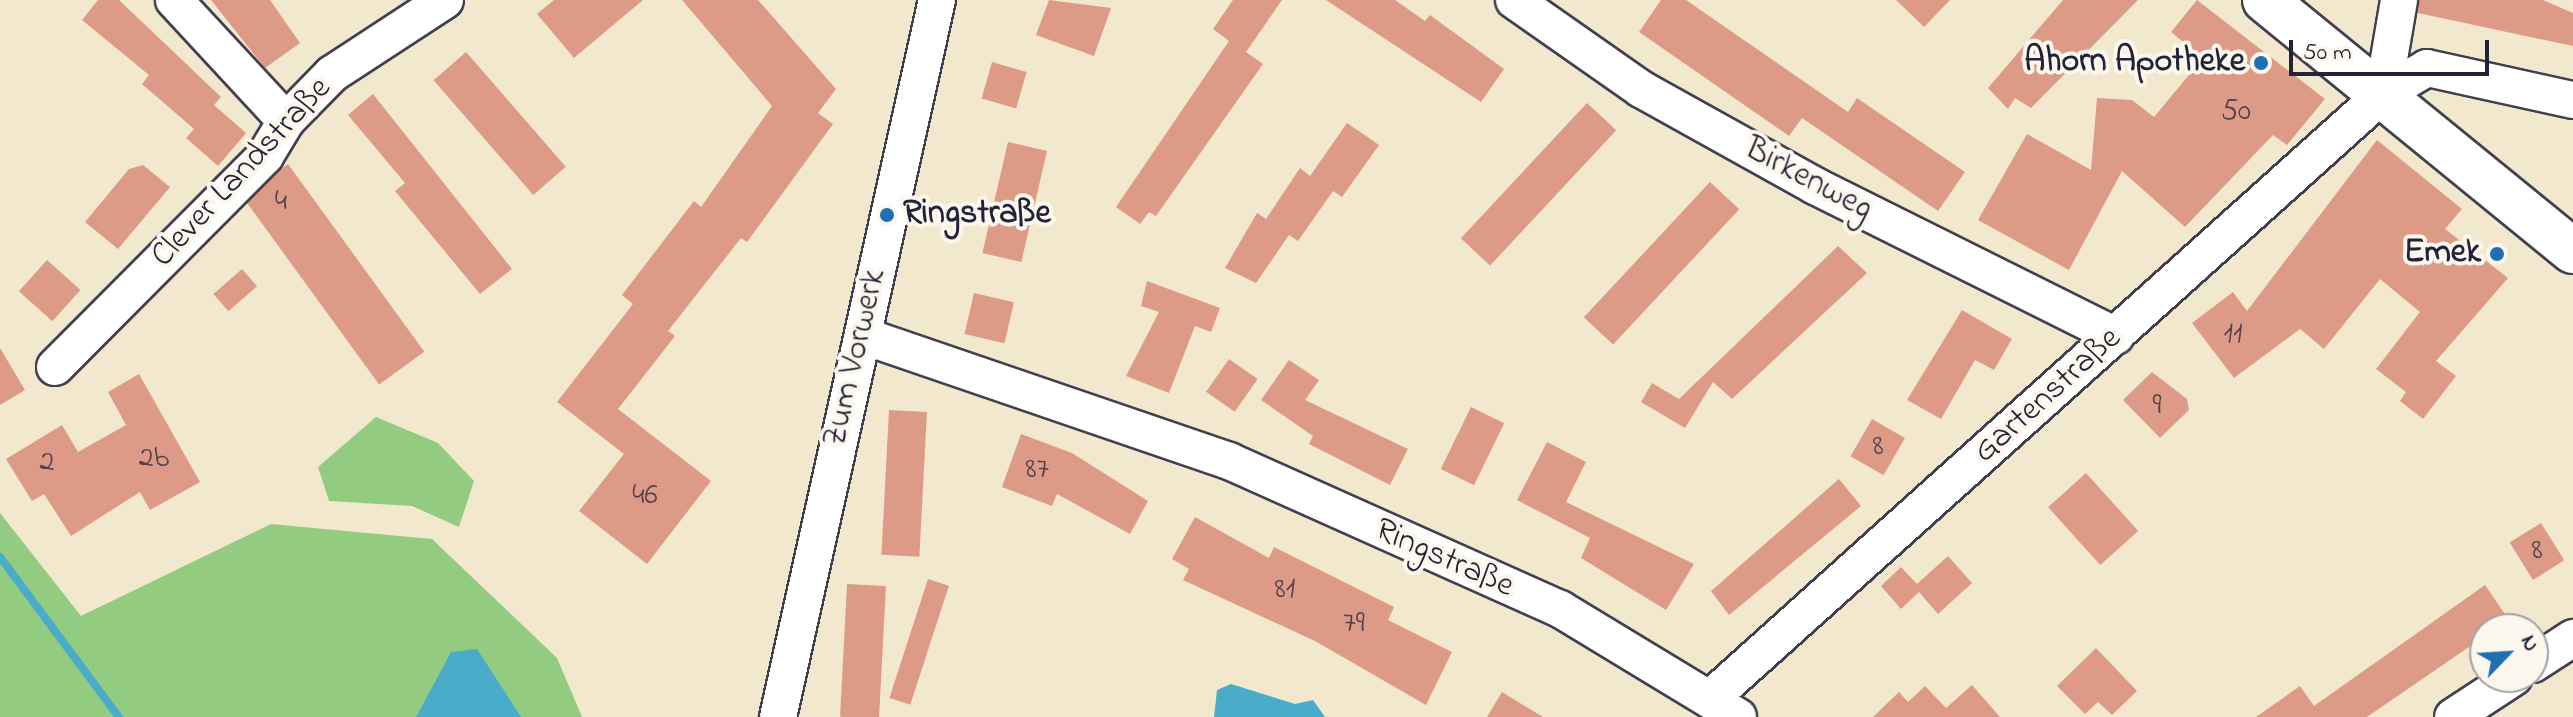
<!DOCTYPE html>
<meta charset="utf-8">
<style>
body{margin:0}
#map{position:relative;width:2573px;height:717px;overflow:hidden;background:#f2e8ce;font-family:"Indie Flower",sans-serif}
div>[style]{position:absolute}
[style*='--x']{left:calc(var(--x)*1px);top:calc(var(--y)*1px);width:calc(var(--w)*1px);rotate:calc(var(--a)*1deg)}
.green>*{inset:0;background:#93cc80}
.water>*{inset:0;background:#49adc9}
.stream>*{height:8px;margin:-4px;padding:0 4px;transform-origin:4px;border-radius:4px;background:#49adc9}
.building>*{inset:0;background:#dd9b87;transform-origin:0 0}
.roads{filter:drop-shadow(2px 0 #414051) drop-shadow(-2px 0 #414051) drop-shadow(0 2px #414051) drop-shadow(0 -2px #414051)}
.minor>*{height:36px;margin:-18px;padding:0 18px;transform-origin:18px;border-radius:18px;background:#fff}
.major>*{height:44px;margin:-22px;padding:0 22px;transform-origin:22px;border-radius:22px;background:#fff}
.dots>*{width:22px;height:22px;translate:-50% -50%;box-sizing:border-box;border:4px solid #fbf7ec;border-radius:50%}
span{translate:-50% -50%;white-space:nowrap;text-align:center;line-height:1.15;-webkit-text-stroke:8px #fbf7ec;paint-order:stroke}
.number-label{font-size:30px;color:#51404e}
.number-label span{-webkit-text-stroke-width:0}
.poi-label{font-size:34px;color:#22223b;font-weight:700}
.right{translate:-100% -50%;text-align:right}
.left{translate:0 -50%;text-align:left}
.street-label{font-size:34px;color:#22223b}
.north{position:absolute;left:2469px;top:613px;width:80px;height:80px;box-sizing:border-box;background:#fbf7ec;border:2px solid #a4a2a5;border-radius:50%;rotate:65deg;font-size:22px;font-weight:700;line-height:32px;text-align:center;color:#22223b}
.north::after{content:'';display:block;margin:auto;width:28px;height:36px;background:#1f6fb2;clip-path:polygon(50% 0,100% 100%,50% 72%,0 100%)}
.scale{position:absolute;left:2289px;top:40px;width:200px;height:36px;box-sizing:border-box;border:4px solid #22223b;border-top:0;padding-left:10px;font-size:24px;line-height:28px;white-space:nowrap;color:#22223b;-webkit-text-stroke:6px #fbf7ec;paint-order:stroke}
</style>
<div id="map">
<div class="green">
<i style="clip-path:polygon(376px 417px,438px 443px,474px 481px,459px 527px,412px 506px,329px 501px,318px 467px)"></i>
<i style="clip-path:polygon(0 513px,81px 616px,271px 524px,432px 539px,557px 658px,582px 717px,0 717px)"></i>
</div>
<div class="water">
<i style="clip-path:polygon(477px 649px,521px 717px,416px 717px,451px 652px)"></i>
<i style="clip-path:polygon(1231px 684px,1295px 704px,1313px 700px,1325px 717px,1214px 717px,1217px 690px)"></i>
</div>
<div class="stream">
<i style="--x:0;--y:557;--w:199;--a:53.4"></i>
</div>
<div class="building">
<i style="clip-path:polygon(98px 0,119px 0,221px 97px,214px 105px,246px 133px,218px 166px,186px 138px,194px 129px,142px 84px,149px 75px,82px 20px)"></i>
<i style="clip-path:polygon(211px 0,270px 0,300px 43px,265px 68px)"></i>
<i style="clip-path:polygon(554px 0,643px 0,574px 58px,537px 14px)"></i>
<i style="clip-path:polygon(682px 0,758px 0,836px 89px,818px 113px,833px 124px,747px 242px,741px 238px,668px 331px,675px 336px,618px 409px,711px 481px,647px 564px,579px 511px,624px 454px,557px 402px,633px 304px,622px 295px,694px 201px,701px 207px,772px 106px)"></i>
<i style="clip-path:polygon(1049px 0,1111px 8px,1094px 56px,1036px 35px)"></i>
<i style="clip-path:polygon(1233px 0,1282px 0,1246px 52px,1263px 64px,1156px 216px,1149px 212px,1140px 224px,1116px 207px,1229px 41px,1213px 29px)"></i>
<i style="clip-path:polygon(1326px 0,1395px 0,1425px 21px,1430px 15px,1504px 69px,1481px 102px)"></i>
<i style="clip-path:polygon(1661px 0,1686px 0,1848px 112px,1857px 98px,1965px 172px,1938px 211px,1802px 118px,1789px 136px,1639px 32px)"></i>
<i style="clip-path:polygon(1896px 0,1950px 0,1924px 27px)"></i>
<i style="clip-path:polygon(2063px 0,2138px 0,2031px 108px,2015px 98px,2008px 109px,1988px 88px)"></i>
<i style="clip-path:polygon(2197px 0,2325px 99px,2287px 145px,2273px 135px,2185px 227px,2122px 171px,2069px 270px,1978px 220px,2027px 134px,2091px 170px,2097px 98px,2132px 100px,2154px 117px,2203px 58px,2171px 32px)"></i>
<i style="clip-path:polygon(2419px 0,2543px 0,2573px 13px,2573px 46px,2418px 13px)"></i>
<i style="left:466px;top:52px;width:152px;height:43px;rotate:49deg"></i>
<i style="left:992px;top:62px;width:36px;height:38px;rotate:16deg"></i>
<i style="clip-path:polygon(373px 94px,512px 269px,480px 294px,395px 191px,405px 183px,348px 115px)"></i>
<i style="left:1587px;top:103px;width:40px;height:185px;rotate:43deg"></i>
<i style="clip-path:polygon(1347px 123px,1379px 145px,1342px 197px,1333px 191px,1298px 241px,1289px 235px,1256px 283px,1225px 268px,1257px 213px,1266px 219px,1300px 168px,1310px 176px)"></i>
<i style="clip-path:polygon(2377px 140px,2462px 209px,2445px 229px,2508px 278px,2436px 361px,2456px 376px,2423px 419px,2400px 401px,2406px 392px,2376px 369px,2420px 312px,2380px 279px,2324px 349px,2300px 329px,2234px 378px,2192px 323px,2233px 292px,2247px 311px)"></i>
<i style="left:1008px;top:142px;width:40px;height:114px;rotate:13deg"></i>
<i style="left:288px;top:164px;width:232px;height:56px;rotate:54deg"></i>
<i style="clip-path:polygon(143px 165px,170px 187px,118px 249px,85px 222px,129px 169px)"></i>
<i style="left:1710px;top:182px;width:40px;height:185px;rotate:43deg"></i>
<i style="clip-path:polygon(1838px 246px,1867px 273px,1732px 399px,1713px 382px,1685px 428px,1641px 402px,1652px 383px,1679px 399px)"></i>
<i style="left:47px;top:260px;width:45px;height:42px;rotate:42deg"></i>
<i style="left:242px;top:269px;width:23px;height:38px;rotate:49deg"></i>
<i style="clip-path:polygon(1147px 281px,1220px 308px,1211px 332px,1195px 326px,1169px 393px,1126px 376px,1159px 312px,1141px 306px)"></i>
<i style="left:974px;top:293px;width:41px;height:42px;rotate:13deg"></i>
<i style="clip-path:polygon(1962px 310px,2012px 339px,1994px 370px,1975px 360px,1941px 419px,1907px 400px)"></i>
<i style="clip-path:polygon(0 348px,25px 390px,0 405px)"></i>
<i style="left:1229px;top:359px;width:35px;height:40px;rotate:35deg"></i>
<i style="clip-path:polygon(1289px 360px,1319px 380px,1305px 400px,1408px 449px,1390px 485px,1309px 444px,1313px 436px,1261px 400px)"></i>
<i style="clip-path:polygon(2152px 372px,2187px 399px,2189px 410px,2160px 438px,2123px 400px)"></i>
<i style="clip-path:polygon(139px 374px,200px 482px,150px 510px,140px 492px,71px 536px,44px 494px,32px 501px,6px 459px,62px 425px,78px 452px,126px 425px,108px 392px)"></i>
<i style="left:1471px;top:407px;width:37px;height:69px;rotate:26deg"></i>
<i style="left:889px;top:410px;width:38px;height:145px;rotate:3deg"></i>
<i style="left:1872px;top:419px;width:38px;height:43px;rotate:30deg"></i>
<i style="clip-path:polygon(1021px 434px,1072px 453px,1148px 501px,1130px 534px,1057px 494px,1052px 506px,1002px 487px)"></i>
<i style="clip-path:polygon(1547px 442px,1586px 462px,1566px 502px,1694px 564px,1666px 610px,1581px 558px,1590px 538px,1517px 500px)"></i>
<i style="left:2086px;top:473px;width:78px;height:51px;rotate:48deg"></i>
<i style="clip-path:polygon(1839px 479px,1861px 506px,1729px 615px,1711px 591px)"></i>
<i style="clip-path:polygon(1195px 517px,1269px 558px,1274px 547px,1394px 607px,1388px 620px,1452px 652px,1426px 705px,1315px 641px,1183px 580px,1189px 569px,1172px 559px)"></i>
<i style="left:2541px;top:523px;width:44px;height:37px;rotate:58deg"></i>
<i style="clip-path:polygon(1948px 556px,1972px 583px,1938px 614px,1919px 592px,1901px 609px,1881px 586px,1901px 567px,1917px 584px)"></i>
<i style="left:928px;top:579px;width:22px;height:125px;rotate:18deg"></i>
<i style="left:847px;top:584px;width:39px;height:133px;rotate:3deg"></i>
<i style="clip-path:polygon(2485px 585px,2509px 620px,2485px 629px,2485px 636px,2367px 717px,2256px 717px,2300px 686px,2314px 706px)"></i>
<i style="clip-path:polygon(2096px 648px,2137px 691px,2112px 715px,2098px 702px,2085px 714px,2057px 686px)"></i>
<i style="clip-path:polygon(1972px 685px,2000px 717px,1873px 717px,1899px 692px,1908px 702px,1925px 686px,1946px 708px)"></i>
<i style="clip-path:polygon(1502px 692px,1543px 717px,1487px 717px)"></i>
</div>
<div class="roads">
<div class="minor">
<i style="--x:174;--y:0;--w:165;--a:47.2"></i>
<i style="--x:1514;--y:0;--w:155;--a:35"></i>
<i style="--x:1641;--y:89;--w:199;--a:29.1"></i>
<i style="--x:1815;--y:186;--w:336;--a:26.5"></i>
<i style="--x:2383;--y:94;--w:95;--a:-80.3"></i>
<i style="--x:864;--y:336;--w:386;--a:18.9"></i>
<i style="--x:1229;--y:461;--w:363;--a:24.1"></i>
<i style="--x:1560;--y:609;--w:208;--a:31.2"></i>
<i style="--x:55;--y:367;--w:298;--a:-45.1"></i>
<i style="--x:265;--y:156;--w:41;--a:-59"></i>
<i style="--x:286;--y:121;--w:66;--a:-45.6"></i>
<i style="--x:332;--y:74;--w:135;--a:-33.2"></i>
<i style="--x:2533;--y:664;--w:48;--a:-33"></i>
<i style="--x:1712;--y:697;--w:902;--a:-41.94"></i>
<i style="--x:2383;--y:94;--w:51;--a:-30.6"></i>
<i style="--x:2427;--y:68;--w:149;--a:12.4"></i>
<i style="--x:778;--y:717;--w:734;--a:-77.5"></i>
<i style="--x:2453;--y:717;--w:73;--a:-33.3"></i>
</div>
<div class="major">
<i style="--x:2265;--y:0;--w:397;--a:39.2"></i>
</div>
</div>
<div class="dots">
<i style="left:2261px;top:63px;background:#1f6fb2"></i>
<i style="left:887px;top:215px;background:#1f6fb2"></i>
<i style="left:2497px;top:254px;background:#1f6fb2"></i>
</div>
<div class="number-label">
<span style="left:2236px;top:112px">50</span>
<span style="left:281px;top:202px">4</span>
<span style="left:2233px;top:335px">11</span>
<span style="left:2157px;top:406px">9</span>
<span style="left:1878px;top:447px">8</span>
<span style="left:154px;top:459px">2b</span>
<span style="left:47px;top:463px">2</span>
<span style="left:1037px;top:470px">87</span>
<span style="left:645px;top:496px">46</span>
<span style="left:2537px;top:551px">8</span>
<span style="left:1285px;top:590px">81</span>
<span style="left:1354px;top:624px">79</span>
</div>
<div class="poi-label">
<span class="right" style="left:2245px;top:63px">Ahorn Apotheke</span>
<span class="left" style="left:903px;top:215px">Ringstraße</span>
<span class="right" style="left:2481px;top:254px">Emek</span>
</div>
<div class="street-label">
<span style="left:242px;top:173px;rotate:-47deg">Clever Landstraße</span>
<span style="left:1808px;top:180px;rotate:28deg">Birkenweg</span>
<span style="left:856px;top:358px;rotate:-77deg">Zum Vorwerk</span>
<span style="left:2048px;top:396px;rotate:-42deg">Gartenstraße</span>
<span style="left:1444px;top:559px;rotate:24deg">Ringstraße</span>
</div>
<div class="north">N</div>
<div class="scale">50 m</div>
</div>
